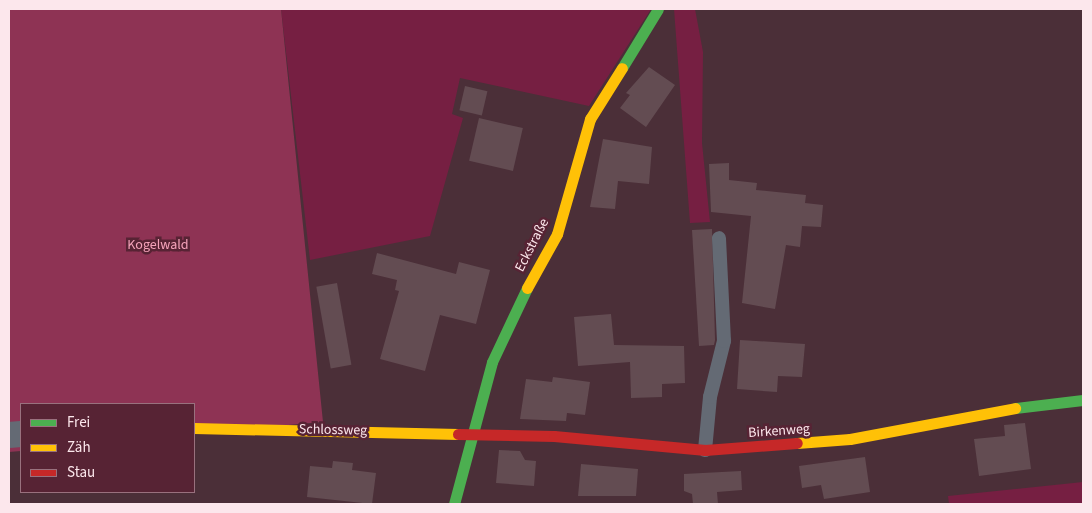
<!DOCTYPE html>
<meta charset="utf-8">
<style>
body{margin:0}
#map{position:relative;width:1092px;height:513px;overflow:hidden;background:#4b2f38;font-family:"Source Sans 3",sans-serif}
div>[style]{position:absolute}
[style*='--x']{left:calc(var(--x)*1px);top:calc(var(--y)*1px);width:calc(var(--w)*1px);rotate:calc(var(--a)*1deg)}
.green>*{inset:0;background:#761f42}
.forest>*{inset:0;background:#8e3354}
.building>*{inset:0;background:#634c52;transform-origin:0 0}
.lane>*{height:14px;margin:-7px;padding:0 7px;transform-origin:7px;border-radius:7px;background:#646a74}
.street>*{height:26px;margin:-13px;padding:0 13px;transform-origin:13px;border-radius:13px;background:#646a74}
.fast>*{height:11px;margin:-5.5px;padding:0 5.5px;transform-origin:5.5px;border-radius:5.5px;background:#4caf50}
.slow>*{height:11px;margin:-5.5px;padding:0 5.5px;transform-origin:5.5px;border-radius:5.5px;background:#ffc107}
.jam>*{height:11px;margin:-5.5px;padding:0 5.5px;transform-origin:5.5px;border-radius:5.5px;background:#c62828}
span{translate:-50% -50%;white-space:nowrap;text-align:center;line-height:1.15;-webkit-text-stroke:5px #572334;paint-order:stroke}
.park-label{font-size:14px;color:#f4a2b9}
.street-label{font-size:14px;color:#fce7ec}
.frame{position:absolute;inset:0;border:10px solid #fce7ec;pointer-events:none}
.legend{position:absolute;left:20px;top:403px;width:175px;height:90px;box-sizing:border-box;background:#572334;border:1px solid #99717e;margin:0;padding:6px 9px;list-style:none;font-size:15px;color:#fce7ec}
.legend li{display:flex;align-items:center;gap:10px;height:25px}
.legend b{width:25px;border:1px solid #99717e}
</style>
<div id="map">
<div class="green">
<i style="clip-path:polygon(281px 9px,651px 9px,589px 106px,460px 78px,452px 114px,463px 118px,430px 236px,310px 260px)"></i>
<i style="clip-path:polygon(674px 9px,695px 9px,703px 52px,702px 143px,710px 222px,690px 223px)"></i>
<i style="clip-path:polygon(1083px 482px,1083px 504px,949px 504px,948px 496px)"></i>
</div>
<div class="forest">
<i style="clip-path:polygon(9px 9px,281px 9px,323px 422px,194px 433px,194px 404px,21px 404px,21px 451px,9px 452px)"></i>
</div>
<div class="building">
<i style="clip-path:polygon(649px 67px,675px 85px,646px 127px,620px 108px,630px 95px,626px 93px)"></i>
<i style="left:465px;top:86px;width:23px;height:25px;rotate:13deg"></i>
<i style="left:479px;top:118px;width:45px;height:44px;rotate:13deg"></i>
<i style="clip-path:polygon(603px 139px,652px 147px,649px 184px,618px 181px,615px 209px,590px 207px)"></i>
<i style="clip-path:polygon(729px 163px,729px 180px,757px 183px,756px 190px,806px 195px,805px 203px,823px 205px,821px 227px,802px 226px,800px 247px,786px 245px,775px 309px,742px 303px,751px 216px,711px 212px,709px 164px)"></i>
<i style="clip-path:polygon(712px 229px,715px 340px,714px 345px,699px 346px,692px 230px)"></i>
<i style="clip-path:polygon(377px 253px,456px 274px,459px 262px,490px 270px,476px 324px,440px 315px,425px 371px,380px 359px,399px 291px,395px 290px,397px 280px,372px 274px)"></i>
<i style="left:337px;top:283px;width:83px;height:21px;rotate:80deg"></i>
<i style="clip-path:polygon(611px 314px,614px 345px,684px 346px,685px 383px,662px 384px,662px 397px,631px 398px,630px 362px,578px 366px,574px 317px)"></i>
<i style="clip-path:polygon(740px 340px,805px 344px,802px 377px,778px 376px,777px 392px,737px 389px)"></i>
<i style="clip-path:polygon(553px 377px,590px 382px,585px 415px,567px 413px,566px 421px,520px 419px,526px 379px,552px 382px)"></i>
<i style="clip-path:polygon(1025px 423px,1031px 469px,979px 476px,974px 439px,1005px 436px,1004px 425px)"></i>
<i style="clip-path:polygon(499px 450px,520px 451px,525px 460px,536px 461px,534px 486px,496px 483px)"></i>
<i style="clip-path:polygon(865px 457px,870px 492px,824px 499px,821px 485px,802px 488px,799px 466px)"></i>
<i style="clip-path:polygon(333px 461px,353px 463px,352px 470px,376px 473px,372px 504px,307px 497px,310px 466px,332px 468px)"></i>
<i style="clip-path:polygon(581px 464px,638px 469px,636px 496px,578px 496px)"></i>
<i style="clip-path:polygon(741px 471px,742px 490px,717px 492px,718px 504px,693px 504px,692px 494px,684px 491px,684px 474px)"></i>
</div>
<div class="lane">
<i style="--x:705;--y:450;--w:53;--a:-84.6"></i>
<i style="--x:710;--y:397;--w:58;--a:-76"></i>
<i style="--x:724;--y:341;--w:103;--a:-92.8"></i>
</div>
<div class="street">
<i style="--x:9;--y:435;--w:12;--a:-5"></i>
</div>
<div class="fast">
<i style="--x:622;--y:68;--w:69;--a:-58.6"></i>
<i style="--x:1015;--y:408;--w:68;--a:-6.7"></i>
<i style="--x:454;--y:504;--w:147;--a:-75"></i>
<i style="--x:492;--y:362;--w:82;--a:-64.7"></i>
</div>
<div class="slow">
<i style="--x:527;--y:288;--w:62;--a:-60.9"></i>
<i style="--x:557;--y:234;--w:120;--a:-74"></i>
<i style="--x:590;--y:119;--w:60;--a:-57.9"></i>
<i style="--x:194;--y:428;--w:264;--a:1.3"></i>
<i style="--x:797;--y:443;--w:53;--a:-4.3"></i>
<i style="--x:850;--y:439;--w:168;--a:-10.6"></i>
</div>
<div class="jam">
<i style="--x:458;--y:434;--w:96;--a:1.2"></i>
<i style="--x:554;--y:436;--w:152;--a:5.3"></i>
<i style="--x:705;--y:450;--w:92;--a:-4.4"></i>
</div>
<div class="park-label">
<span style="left:158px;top:245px">Kogelwald</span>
</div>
<div class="street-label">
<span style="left:532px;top:245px;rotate:-63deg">Eckstraße</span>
<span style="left:333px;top:430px;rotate:1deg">Schlossweg</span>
<span style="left:779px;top:431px;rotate:-4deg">Birkenweg</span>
</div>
<div class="frame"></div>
<ul class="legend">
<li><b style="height:6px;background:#4caf50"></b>Frei</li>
<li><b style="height:6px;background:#ffc107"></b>Zäh</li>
<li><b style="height:6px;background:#c62828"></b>Stau</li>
</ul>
</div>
